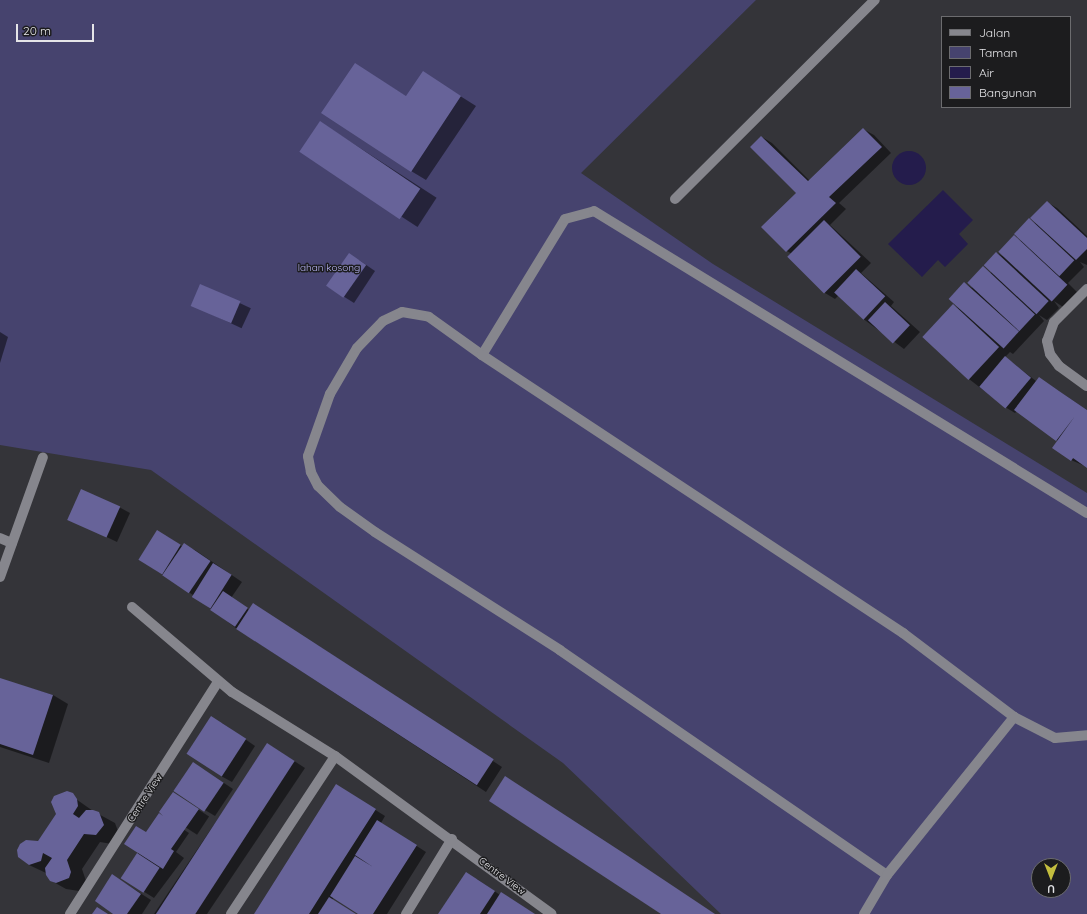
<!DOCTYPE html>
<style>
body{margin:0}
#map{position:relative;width:1087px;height:914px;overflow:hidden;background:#343439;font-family:Quicksand,sans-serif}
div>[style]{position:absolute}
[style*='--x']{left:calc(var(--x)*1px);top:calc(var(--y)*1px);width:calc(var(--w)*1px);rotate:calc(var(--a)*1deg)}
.green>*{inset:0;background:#46436e}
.water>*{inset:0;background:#241c4c}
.round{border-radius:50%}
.shadow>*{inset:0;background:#0007;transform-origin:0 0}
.building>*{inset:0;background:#676399;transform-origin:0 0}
.service>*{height:10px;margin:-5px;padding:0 5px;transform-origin:5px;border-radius:5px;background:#86868d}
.minor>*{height:10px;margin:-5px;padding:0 5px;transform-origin:5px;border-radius:5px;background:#86868d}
span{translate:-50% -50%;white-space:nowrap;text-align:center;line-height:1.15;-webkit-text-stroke:3px #1c1c1e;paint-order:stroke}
.park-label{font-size:10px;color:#bab7f8}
.street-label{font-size:10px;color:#e5e5e8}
.legend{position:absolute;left:941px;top:16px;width:130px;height:92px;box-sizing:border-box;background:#1c1c1e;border:1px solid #6c6c6f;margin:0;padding:5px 7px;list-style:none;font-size:12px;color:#e5e5e8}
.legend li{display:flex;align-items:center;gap:8px;height:20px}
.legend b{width:20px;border:1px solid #6c6c6f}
.north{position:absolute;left:1031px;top:858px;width:40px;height:40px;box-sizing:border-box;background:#1c1c1e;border:1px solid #6c6c6f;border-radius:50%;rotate:180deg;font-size:11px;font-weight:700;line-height:16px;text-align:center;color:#e5e5e8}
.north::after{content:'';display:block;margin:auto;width:14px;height:18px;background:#c3bd3e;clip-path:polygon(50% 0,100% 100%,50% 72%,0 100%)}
.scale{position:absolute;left:16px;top:24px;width:78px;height:18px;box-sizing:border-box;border:2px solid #e5e5e8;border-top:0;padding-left:5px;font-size:12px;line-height:14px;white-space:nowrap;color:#e5e5e8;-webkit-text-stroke:3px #1c1c1e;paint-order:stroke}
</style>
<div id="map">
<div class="green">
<i style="clip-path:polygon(evenodd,0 0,756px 0,581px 173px,713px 264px,1087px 493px,1087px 914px,721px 914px,563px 763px,151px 470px,0 445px,0 0,1039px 866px,1063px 866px,1063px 890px,1039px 890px,1039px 866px)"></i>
</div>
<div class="water">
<i class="round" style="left:892px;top:151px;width:34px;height:34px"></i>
<i style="clip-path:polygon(943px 190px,973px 220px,959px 234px,968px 244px,945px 267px,938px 260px,922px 277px,888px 244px)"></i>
</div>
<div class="shadow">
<i style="clip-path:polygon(355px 64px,407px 97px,438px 82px,476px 106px,426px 180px,411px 171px)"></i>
<i style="left:320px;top:122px;width:139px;height:35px;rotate:33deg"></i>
<i style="clip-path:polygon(863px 129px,874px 135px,891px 153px,839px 203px,846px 209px,830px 225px,871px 263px,861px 273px,894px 302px,891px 306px,920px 332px,904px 349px,862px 318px,839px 295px,835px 299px,825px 293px,789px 257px,792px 254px,787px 251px,797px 193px,762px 137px,772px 143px,810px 181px)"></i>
<i style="clip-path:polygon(1047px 202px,1057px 208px,1087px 236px,1087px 265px,1080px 262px,1084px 267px,1068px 283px,1077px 292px,1063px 307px,1054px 301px,1059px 308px,1047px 320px,1039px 315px,1044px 321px,1013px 354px,1010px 352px,1005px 357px,1036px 381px,1039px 378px,1087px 410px,1087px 467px,1071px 460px,1058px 441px,1017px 411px,1015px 413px,1005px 407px,969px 379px,953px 305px,960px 309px,964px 283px,972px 288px,983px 268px,991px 273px,997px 253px,1006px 258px,1014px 237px,1021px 241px,1029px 220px,1037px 224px)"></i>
<i style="clip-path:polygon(359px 260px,375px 271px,354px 303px,327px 286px)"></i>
<i style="left:201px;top:285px;width:55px;height:22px;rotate:25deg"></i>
<i style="clip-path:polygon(0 332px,8px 337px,0 363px)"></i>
<i style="clip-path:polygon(119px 507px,130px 513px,117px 542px,69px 519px)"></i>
<i style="clip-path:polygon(168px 537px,183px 547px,195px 550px,242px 582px,231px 598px,252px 612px,317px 645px,502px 767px,486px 792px,237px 629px,193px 595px,139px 559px)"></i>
<i style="clip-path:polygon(0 679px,53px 695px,68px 704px,49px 763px,0 747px)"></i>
<i style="clip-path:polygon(222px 723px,255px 746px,232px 782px,221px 776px)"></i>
<i style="clip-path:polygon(268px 744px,305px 768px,207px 914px,154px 914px)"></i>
<i style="clip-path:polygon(203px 769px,233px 789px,215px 816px,205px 810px)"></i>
<i style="clip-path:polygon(66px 792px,93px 811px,115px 823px,119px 834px,112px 844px,100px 842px,82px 869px,86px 881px,79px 891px,66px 889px,50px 880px,46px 873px,29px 865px,38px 842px,57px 814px)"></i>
<i style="clip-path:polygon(347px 792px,385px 816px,381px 823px,426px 852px,387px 914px,360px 914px,334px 897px,332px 900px,355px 914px,255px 914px)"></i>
<i style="left:173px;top:793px;width:43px;height:22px;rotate:33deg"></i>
<i style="clip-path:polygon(164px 817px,189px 833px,176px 852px,184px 858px,154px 898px,122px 878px,139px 852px,146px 833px)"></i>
<i style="clip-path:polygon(477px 879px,500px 895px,534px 914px,439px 914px)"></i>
<i style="clip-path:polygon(123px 882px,151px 900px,142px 914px,115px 914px)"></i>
</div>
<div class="building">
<i style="clip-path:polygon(355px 63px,406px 96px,423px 71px,461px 96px,411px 172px,321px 113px)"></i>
<i style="left:320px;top:121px;width:121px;height:37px;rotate:34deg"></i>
<i style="clip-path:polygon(863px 128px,882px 147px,829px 197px,836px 203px,786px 252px,761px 227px,796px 193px,750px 147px,761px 136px,808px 181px)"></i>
<i style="clip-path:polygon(1047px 201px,1087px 238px,1087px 249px,1076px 260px,1030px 218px)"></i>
<i style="left:1029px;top:218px;width:62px;height:22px;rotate:43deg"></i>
<i style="left:824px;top:220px;width:52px;height:52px;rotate:45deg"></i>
<i style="left:1014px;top:235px;width:73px;height:23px;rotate:43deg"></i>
<i style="left:996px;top:252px;width:72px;height:18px;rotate:43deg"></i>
<i style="left:349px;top:253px;width:21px;height:40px;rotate:35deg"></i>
<i style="left:983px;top:266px;width:71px;height:23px;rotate:43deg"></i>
<i style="left:856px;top:269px;width:40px;height:32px;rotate:43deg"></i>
<i style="left:964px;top:282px;width:74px;height:23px;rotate:42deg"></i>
<i style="left:200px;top:284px;width:44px;height:24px;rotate:23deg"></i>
<i style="left:885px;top:302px;width:34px;height:25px;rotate:43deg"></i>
<i style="left:953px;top:304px;width:63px;height:45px;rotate:43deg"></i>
<i style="left:1005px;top:356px;width:34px;height:40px;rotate:40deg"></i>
<i style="clip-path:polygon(1039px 377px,1059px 391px,1056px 395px,1059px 391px,1087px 410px,1087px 468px,1073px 458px,1076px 454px,1071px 461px,1052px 448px,1075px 416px,1056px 441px,1014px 410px)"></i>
<i style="left:81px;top:489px;width:43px;height:34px;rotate:24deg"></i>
<i style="left:157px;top:530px;width:28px;height:35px;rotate:32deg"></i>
<i style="left:184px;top:543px;width:32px;height:39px;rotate:34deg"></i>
<i style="left:213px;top:563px;width:22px;height:40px;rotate:32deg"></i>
<i style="left:223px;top:591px;width:30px;height:23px;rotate:34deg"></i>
<i style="left:253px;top:603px;width:287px;height:31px;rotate:33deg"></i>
<i style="clip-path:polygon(0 678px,53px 695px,33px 755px,0 744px)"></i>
<i style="left:211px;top:716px;width:42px;height:45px;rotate:33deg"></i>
<i style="left:267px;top:743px;width:33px;height:206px;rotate:33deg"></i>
<i style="left:193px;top:762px;width:37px;height:35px;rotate:34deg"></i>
<i style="clip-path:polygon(505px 776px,628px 856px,715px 914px,661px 914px,489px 801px)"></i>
<i style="clip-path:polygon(336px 784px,376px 809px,333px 876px,309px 914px,254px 914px)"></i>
<i style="clip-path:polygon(67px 791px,73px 793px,77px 799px,78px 806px,73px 814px,79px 818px,86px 810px,93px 810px,99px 812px,104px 825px,96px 835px,84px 834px,67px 860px,71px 872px,69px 878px,56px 883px,50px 881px,46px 875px,45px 868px,52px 858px,43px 853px,41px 861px,29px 865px,18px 857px,17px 850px,20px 844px,26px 840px,38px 841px,56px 814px,51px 802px,54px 796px)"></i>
<i style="clip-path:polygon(173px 792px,199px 809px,171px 849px,174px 851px,163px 869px,124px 844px,136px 826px,146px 832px,159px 813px,163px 816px,159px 812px)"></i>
<i style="clip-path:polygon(377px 820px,417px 845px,373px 914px,358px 914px,330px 896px,355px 856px,373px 867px,355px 855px)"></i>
<i style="left:137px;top:853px;width:27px;height:30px;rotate:33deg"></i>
<i style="clip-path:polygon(466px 872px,495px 891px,480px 914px,438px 914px)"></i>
<i style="clip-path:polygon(112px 874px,141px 894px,127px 914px,113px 914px,95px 901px)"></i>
<i style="clip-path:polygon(501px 892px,535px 914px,487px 914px)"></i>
<i style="clip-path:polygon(329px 897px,356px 914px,318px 914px)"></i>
<i style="clip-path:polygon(97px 907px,108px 914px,92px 914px)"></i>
</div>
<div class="service">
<i style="--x:482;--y:355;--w:159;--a:-58.6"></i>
<i style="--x:565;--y:219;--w:30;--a:-15"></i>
<i style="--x:594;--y:211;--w:578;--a:31.49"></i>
<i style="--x:887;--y:875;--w:397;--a:-145.5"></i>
<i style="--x:560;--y:650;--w:219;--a:-147.5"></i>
<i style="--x:375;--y:532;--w:43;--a:-144.5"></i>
<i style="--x:340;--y:507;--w:30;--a:-136"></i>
<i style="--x:318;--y:486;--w:16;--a:-117"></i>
<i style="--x:311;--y:472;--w:16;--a:-101"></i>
<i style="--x:308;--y:456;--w:66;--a:-70.5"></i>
<i style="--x:330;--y:394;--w:53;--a:-59.6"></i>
<i style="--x:357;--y:348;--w:37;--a:-46"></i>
<i style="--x:383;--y:321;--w:21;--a:-25"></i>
<i style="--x:402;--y:312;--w:27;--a:10"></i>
<i style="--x:429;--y:317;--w:65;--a:35.6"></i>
<i style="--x:482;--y:355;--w:505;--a:33.44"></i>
<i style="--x:903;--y:633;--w:139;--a:37.1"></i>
<i style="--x:1014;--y:717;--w:46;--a:27.1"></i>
<i style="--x:1055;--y:738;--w:32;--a:-5"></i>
<i style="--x:864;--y:914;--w:45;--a:-59.5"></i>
<i style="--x:887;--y:875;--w:203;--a:-51.2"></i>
</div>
<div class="minor">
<i style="--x:675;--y:199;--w:282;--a:-44.9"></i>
<i style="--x:1087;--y:289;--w:47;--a:135"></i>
<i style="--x:1054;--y:322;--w:20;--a:110"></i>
<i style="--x:1047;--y:341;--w:13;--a:77"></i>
<i style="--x:1050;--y:354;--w:15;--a:53"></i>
<i style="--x:1059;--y:366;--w:34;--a:36"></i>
<i style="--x:0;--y:538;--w:13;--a:23"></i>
<i style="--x:0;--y:577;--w:127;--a:-70.3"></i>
<i style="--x:132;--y:607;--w:131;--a:40.4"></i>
<i style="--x:232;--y:692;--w:121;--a:31.9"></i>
<i style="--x:335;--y:756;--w:268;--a:36.1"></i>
<i style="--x:70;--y:914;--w:275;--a:-57.5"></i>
<i style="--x:231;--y:914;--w:189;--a:-56.6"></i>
<i style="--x:406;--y:914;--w:88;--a:-58.5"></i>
</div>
<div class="park-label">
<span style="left:329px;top:268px">lahan kosong</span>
</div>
<div class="street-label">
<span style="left:145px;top:798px;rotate:-57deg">Centre View</span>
<span style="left:502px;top:876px;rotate:37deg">Centre View</span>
</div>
<ul class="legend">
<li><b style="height:5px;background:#86868d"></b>Jalan</li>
<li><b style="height:11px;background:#46436e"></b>Taman</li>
<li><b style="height:11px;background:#241c4c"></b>Air</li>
<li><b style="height:11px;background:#676399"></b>Bangunan</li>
</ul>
<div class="north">U</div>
<div class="scale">20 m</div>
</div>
